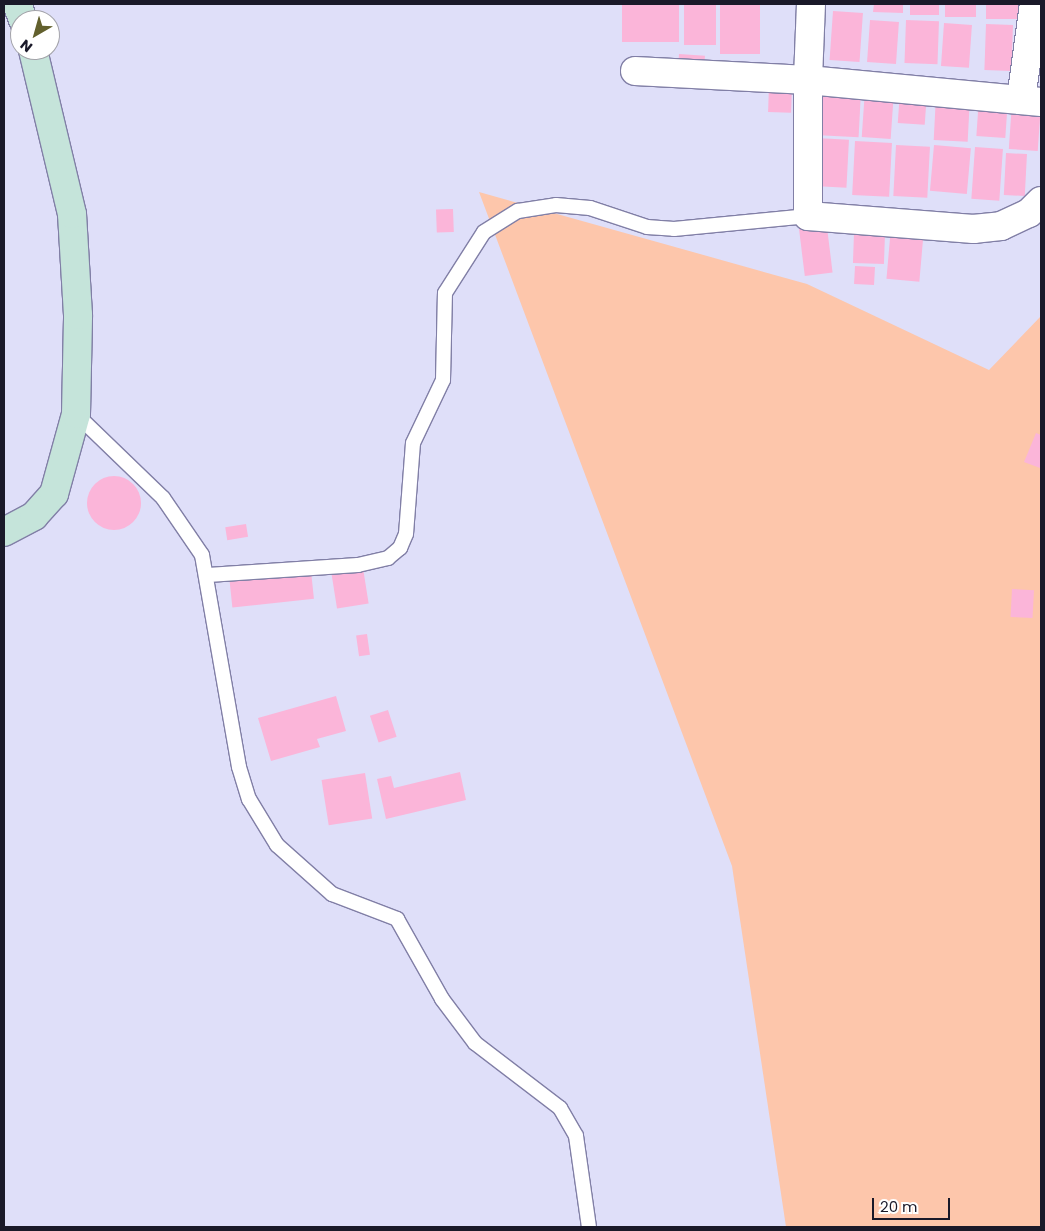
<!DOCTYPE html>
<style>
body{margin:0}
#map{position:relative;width:1045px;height:1231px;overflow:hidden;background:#dfdff9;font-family:Poppins,sans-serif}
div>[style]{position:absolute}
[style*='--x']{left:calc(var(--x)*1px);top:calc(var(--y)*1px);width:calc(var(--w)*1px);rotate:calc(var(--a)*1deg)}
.green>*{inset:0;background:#fdc6ab}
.building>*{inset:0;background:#fbb5d9;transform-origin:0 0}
.round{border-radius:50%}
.roads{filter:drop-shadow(1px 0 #817fa6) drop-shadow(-1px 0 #817fa6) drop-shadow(0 1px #817fa6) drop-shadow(0 -1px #817fa6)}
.lane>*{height:14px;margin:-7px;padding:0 7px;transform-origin:7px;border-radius:7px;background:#fff}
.street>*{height:28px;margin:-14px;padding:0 14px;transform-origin:14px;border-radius:14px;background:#fff}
.secondary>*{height:28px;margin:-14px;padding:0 14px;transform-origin:14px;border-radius:14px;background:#c5e4da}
span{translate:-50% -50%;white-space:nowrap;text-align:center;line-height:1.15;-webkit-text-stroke:5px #fff;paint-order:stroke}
.frame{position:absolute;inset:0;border:5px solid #1a1929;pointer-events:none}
.north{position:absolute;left:10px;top:10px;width:50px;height:50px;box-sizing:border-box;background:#fff;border:1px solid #a3a3a9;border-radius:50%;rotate:218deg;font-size:14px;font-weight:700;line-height:20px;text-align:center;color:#1a1929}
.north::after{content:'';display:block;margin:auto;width:18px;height:22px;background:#62602d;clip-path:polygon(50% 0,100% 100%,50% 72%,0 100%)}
.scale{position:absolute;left:872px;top:1198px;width:78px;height:22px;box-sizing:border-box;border:2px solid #1a1929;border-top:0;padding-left:6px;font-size:15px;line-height:18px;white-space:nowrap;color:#1a1929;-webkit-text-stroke:4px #fff;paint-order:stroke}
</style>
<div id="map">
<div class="green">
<i style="clip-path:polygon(479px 192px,807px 284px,989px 370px,1041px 316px,1041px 1227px,786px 1227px,732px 866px)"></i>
</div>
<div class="building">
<i style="left:622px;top:4px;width:57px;height:38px"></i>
<i style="left:684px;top:4px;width:32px;height:41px"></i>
<i style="left:720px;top:4px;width:40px;height:50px"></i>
<i style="clip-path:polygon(874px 4px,903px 4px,903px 13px,873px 12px)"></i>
<i style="left:910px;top:4px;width:29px;height:11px"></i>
<i style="left:945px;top:4px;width:31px;height:13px"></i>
<i style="left:986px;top:4px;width:34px;height:15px"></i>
<i style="left:833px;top:11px;width:30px;height:49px;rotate:4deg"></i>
<i style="left:870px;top:20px;width:29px;height:42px;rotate:4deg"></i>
<i style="left:906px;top:20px;width:33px;height:43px;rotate:2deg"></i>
<i style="left:944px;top:23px;width:28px;height:43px;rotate:4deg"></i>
<i style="left:986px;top:24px;width:27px;height:46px;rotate:2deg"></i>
<i style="left:679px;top:54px;width:26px;height:15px;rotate:4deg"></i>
<i style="left:769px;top:86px;width:23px;height:26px;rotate:2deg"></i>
<i style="left:817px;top:90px;width:44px;height:45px;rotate:3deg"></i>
<i style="left:865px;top:90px;width:29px;height:47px;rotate:4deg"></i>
<i style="left:900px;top:91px;width:27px;height:32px;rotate:4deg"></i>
<i style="left:936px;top:96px;width:34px;height:44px;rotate:3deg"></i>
<i style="left:979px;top:98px;width:29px;height:38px;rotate:4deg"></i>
<i style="left:1012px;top:103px;width:29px;height:46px;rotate:4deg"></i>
<i style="left:816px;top:138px;width:33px;height:48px;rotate:3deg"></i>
<i style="left:855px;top:141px;width:37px;height:54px;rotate:3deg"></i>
<i style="left:896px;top:145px;width:34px;height:51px;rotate:3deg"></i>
<i style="left:934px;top:145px;width:37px;height:46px;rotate:5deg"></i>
<i style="left:975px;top:147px;width:28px;height:52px;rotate:4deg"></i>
<i style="left:1006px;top:153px;width:21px;height:42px;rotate:3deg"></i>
<i style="left:453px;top:209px;width:23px;height:17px;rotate:88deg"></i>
<i style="left:826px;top:219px;width:54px;height:28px;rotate:83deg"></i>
<i style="left:891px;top:227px;width:33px;height:52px;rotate:5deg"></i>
<i style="left:854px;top:233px;width:31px;height:30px;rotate:2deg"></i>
<i style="left:855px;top:266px;width:20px;height:18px;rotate:3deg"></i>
<i style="clip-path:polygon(1036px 433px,1041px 435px,1040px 468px,1024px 462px)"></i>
<i class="round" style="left:87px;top:476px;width:54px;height:54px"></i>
<i style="left:246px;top:524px;width:13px;height:21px;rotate:81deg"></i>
<i style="left:363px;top:568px;width:36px;height:32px;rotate:81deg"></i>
<i style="left:311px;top:571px;width:28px;height:82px;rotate:84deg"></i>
<i style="left:1012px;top:589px;width:22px;height:28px;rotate:3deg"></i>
<i style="left:367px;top:634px;width:21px;height:11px;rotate:82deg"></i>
<i style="clip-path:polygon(336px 696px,346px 731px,317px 739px,320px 747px,271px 761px,258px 718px)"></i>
<i style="left:388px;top:710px;width:28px;height:19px;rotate:72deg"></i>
<i style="clip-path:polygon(460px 772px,466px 800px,386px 819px,377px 779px,391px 776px,394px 788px)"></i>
<i style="left:365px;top:773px;width:46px;height:44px;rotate:81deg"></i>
</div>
<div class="roads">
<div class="lane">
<i style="--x:76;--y:414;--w:121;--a:44"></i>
<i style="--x:163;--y:498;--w:69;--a:55.6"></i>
<i style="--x:202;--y:555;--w:215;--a:80.1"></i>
<i style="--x:239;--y:767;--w:34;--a:73"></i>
<i style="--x:249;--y:799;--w:54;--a:58.7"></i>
<i style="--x:277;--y:845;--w:74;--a:41.7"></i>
<i style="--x:332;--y:894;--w:70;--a:21"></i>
<i style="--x:397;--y:919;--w:92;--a:60.6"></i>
<i style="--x:442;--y:999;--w:55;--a:53.1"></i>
<i style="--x:475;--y:1043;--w:107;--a:37.4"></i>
<i style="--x:560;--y:1108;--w:32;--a:60"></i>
<i style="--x:576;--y:1136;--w:92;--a:81.9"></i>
<i style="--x:208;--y:575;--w:150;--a:-3.8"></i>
<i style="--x:358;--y:565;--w:31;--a:-13"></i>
<i style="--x:388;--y:558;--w:16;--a:-40"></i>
<i style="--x:400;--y:548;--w:15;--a:-67"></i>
<i style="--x:406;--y:534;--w:91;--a:-85.6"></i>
<i style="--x:413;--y:443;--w:70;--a:-64.5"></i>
<i style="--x:443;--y:380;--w:87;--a:-88.7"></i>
<i style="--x:445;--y:293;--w:72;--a:-57.4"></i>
<i style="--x:484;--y:232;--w:40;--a:-32"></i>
<i style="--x:518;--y:211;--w:38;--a:-9"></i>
<i style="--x:556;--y:205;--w:34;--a:5"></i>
<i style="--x:590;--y:208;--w:60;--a:18.4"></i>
<i style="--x:647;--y:227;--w:27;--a:4"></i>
<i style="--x:674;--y:229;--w:135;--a:-5.5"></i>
</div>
<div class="street">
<i style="--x:811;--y:4;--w:76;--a:92.3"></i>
<i style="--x:808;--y:80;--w:234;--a:5.4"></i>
<i style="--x:635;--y:71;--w:173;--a:3"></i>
<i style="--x:808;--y:80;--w:136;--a:90"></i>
<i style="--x:808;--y:216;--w:166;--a:4.5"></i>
<i style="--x:973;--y:229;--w:28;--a:-6"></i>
<i style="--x:1001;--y:226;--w:31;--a:-25"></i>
<i style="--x:1029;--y:213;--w:17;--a:-45"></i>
<i style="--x:1021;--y:100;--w:97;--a:-82.3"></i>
</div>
<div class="secondary">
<i style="--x:17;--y:4;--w:17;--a:69"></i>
<i style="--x:4;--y:532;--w:34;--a:-28"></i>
<i style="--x:34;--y:516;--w:30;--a:-48"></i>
<i style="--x:54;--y:494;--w:83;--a:-74.6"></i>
<i style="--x:76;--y:414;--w:99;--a:-88.8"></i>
<i style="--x:78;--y:315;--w:101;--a:-93.4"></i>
<i style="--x:72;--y:214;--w:169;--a:-103.4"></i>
</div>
</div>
<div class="frame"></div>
<div class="north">N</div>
<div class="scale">20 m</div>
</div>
